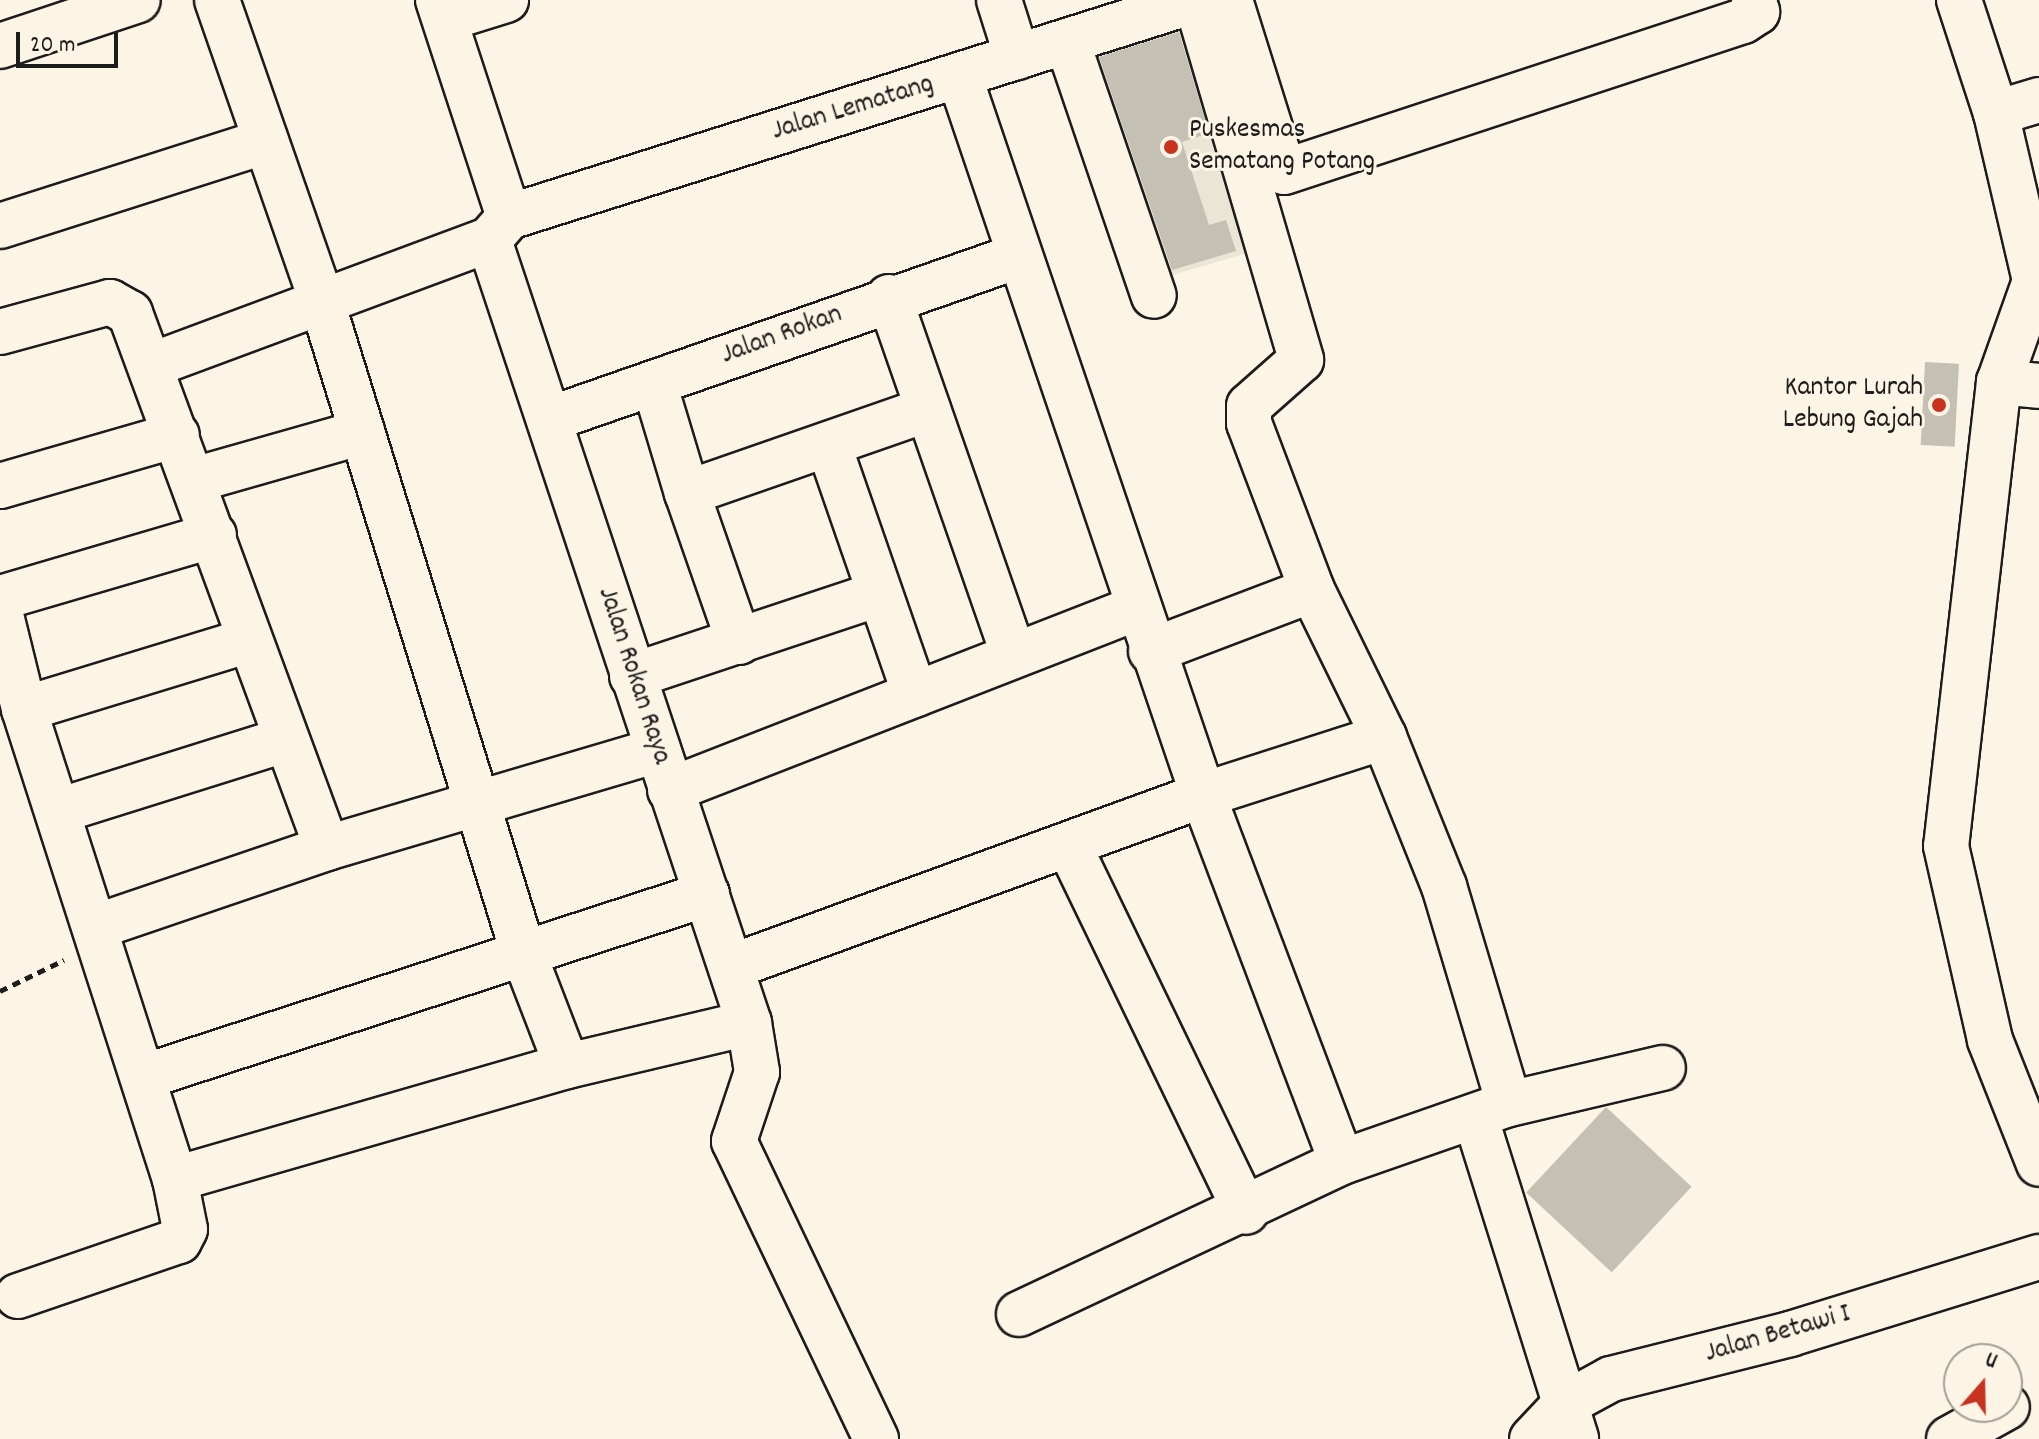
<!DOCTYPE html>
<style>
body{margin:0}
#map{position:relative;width:2039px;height:1439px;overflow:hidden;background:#fcf5e5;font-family:Dekko,sans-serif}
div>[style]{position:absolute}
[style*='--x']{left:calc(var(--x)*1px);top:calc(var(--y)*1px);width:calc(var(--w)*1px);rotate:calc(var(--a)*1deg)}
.built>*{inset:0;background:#ebe5d6;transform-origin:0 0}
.building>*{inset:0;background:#c4c0b3;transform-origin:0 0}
.path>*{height:5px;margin-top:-2.5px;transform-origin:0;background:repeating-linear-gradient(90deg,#1c1c1c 0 8px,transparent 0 14px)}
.roads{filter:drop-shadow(2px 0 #1c1c1c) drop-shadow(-2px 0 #1c1c1c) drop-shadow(0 2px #1c1c1c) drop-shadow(0 -2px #1c1c1c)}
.minor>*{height:44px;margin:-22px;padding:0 22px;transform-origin:22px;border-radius:22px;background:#fcf5e5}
.dots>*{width:22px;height:22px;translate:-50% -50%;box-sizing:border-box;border:4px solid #fcf5e5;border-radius:50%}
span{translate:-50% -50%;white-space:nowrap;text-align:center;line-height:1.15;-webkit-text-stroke:6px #fcf5e5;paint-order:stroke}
.street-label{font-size:28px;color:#1c1c1c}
.poi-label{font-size:28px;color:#1c1c1c}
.left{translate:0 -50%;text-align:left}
.right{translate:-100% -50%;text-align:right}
.north{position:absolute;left:1943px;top:1343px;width:80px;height:80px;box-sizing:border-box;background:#fcf5e5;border:2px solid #a29e95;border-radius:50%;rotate:20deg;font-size:22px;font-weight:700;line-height:32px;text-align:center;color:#1c1c1c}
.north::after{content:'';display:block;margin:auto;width:28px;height:36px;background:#c8321e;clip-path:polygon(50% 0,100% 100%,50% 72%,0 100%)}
.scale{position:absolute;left:16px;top:32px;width:102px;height:36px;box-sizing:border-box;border:4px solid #1c1c1c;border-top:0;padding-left:10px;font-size:24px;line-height:28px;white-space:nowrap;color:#1c1c1c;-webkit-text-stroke:6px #fcf5e5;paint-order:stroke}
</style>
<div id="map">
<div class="built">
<i style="left:1192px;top:8px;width:251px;height:121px;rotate:74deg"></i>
</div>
<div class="building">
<i style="clip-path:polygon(1179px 32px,1209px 133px,1182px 142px,1209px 225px,1226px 220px,1236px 251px,1172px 270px,1099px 57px)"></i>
<i style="left:1925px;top:362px;width:34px;height:83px;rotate:3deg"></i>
<i style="left:1606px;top:1107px;width:117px;height:117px;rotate:43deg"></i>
</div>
<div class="path">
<i style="--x:0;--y:991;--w:71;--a:-25.8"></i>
</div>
<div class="roads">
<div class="minor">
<i style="--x:217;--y:0;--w:317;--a:70.8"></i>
<i style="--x:321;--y:299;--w:684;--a:72.81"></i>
<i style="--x:523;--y:952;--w:122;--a:68.9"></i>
<i style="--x:438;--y:0;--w:228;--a:71.9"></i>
<i style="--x:999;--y:0;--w:60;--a:72.5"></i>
<i style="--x:1196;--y:0;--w:375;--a:73.7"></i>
<i style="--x:1301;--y:360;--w:69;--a:138.5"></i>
<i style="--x:1249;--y:406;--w:17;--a:90"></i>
<i style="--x:1249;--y:423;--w:178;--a:69.3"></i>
<i style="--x:1312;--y:590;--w:164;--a:63.9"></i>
<i style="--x:1384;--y:737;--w:161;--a:68.1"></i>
<i style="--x:1444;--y:886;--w:227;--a:73.4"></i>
<i style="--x:1230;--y:0;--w:180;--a:72.6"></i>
<i style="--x:1284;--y:172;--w:483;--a:-18.2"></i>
<i style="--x:1743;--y:21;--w:17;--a:-33"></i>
<i style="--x:1757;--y:12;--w:12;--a:-104"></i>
<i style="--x:1959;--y:0;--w:119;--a:71.9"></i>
<i style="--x:1996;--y:113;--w:172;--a:76.9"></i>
<i style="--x:2035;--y:281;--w:107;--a:109.6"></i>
<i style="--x:1999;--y:382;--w:467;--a:96.5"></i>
<i style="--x:1946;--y:846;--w:199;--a:77.2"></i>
<i style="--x:1990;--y:1040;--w:133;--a:68.4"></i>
<i style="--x:445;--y:19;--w:64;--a:-17.3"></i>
<i style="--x:1067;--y:41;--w:269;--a:71.2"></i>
<i style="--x:0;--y:46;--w:145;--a:-18.4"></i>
<i style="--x:959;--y:75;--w:760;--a:71.28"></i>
<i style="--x:1203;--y:795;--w:190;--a:-17.8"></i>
<i style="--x:1996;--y:113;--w:45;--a:-16.8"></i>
<i style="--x:509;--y:217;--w:721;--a:-17.51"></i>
<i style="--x:0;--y:226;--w:279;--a:-17.7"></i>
<i style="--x:489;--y:240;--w:825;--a:71.63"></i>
<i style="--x:749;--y:1023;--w:50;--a:80.7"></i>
<i style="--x:757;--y:1072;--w:73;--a:108.4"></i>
<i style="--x:734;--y:1141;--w:330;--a:64.5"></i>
<i style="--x:889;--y:297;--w:379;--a:70.8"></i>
<i style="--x:0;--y:332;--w:114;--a:-15.3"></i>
<i style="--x:110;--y:302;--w:23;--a:29"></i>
<i style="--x:130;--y:313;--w:570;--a:69.79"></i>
<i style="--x:152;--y:365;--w:359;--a:-20.4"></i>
<i style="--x:489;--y:240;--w:28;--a:-49"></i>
<i style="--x:1999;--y:382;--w:40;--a:5.7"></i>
<i style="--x:654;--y:383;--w:115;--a:73.3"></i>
<i style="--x:550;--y:419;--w:492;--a:-19.2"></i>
<i style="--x:829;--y:446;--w:263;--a:70.9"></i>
<i style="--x:194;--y:480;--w:175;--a:-15.9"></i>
<i style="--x:0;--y:486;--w:184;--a:-16.1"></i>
<i style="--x:0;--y:598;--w:223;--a:-16.4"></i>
<i style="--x:0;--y:611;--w:101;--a:76.2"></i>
<i style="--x:24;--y:709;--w:494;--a:72.2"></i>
<i style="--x:175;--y:1179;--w:408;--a:-16.1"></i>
<i style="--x:567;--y:1066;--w:187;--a:-13.3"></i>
<i style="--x:739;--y:642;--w:158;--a:-109.2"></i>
<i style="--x:687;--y:493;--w:255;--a:-19.2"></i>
<i style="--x:1151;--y:651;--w:172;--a:-20.8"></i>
<i style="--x:632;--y:676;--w:257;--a:-18.4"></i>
<i style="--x:24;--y:709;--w:236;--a:-17"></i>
<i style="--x:670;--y:790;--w:498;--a:-21.3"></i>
<i style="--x:58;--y:811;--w:238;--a:-17.4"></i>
<i style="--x:1070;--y:848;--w:404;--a:64.2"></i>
<i style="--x:95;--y:927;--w:245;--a:-18.8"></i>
<i style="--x:327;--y:848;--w:345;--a:-16.5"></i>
<i style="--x:731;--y:967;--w:502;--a:-20.02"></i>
<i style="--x:1203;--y:795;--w:392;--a:69.3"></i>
<i style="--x:143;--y:1077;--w:593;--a:-17.98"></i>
<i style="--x:1476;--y:1119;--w:335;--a:72.6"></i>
<i style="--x:18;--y:1296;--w:170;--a:-18.9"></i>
<i style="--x:179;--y:1241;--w:13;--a:-63"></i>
<i style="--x:185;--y:1229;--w:51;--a:-101.3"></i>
<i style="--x:1019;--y:1314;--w:357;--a:-25.2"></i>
<i style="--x:1342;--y:1162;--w:177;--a:-19.2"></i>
<i style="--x:1509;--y:1104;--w:158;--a:-13.2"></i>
<i style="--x:1532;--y:1439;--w:48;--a:-46.7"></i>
<i style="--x:1565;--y:1404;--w:52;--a:-28.5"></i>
<i style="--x:1611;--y:1379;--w:185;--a:-14.1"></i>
<i style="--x:1790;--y:1334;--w:261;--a:-17.2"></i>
<i style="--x:1949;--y:1439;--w:66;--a:-28.9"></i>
</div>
</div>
<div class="dots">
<i style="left:1171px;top:147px;background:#c8321e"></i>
<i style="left:1939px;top:405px;background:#c8321e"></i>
</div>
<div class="street-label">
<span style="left:853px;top:109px;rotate:-17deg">Jalan Lematang</span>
<span style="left:782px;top:336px;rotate:-20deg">Jalan Rokan</span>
<span style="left:633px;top:676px;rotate:72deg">Jalan Rokan Raya</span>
<span style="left:1778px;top:1335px;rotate:-16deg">Jalan Betawi I</span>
</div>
<div class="poi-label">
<span class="left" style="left:1189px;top:147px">Puskesmas<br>Sematang Potang</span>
<span class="right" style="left:1923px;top:405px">Kantor Lurah<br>Lebung Gajah</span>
</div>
<div class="north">U</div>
<div class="scale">20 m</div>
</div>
